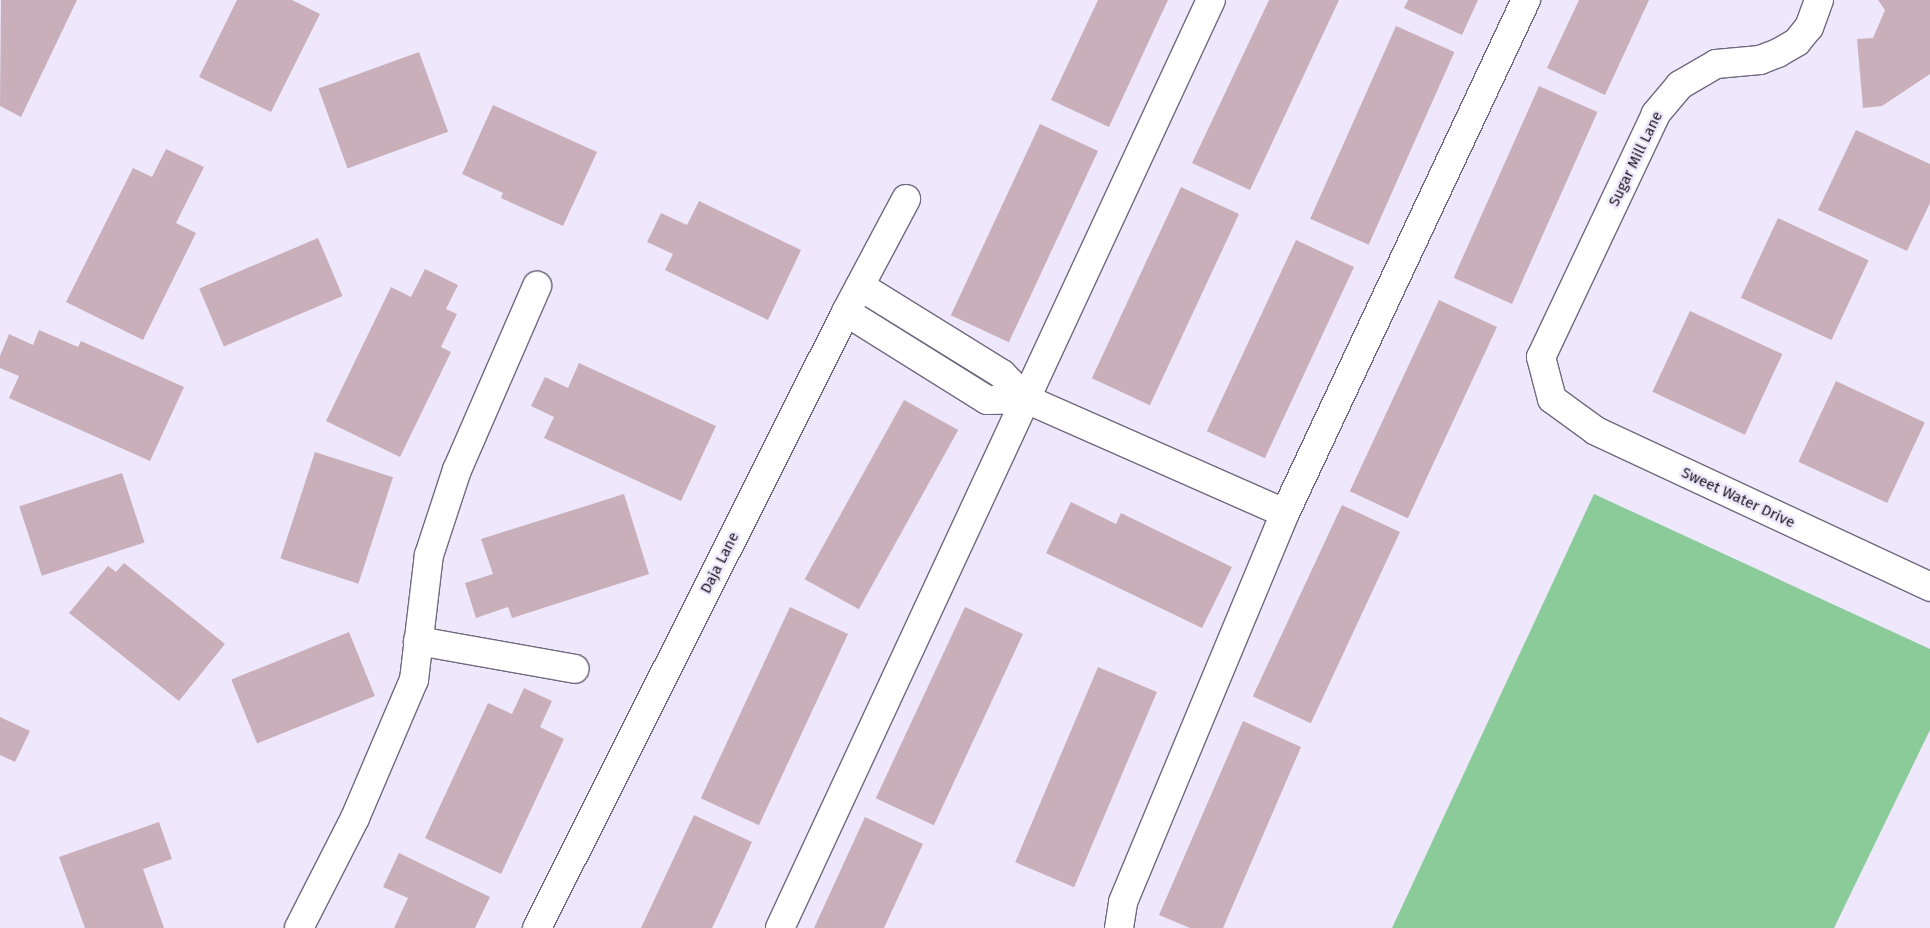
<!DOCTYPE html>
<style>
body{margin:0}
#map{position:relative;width:1930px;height:928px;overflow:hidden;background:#efe8fc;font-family:"Fira Sans",sans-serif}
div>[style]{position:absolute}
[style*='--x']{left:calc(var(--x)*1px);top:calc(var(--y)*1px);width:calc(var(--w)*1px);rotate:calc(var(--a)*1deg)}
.green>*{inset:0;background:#8bcb99}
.building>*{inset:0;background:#c9afba;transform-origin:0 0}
.roads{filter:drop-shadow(1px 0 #70697e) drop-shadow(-1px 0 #70697e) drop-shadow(0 1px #70697e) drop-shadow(0 -1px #70697e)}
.minor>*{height:28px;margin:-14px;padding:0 14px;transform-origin:14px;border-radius:14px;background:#fff}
span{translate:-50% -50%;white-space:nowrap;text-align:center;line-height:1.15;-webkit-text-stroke:5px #efe8fc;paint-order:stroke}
.street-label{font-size:15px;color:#19161e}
</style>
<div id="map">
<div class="green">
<i style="clip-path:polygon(1594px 494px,1930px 649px,1930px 730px,1834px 928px,1392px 928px)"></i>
</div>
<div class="building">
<i style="clip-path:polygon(1px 0,77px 0,21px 117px,0 106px)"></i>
<i style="clip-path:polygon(237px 0,292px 0,320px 14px,271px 112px,199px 77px)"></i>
<i style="clip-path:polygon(1098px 0,1168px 0,1109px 127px,1051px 100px)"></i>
<i style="clip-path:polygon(1269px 0,1339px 0,1250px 190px,1192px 163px)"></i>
<i style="clip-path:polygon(1408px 0,1478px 0,1462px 35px,1404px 8px)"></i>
<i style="clip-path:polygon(1579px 0,1649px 0,1605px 95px,1547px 68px)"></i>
<i style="clip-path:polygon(1878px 0,1930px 0,1930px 74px,1882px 106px,1863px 108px,1857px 39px,1873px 38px,1885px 10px)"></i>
<i style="left:1396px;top:26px;width:64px;height:211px;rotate:24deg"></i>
<i style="left:419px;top:52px;width:85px;height:107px;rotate:70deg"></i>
<i style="left:1539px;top:86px;width:64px;height:210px;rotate:24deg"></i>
<i style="clip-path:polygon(493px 105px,597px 152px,563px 226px,501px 198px,503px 193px,462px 174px)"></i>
<i style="left:1040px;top:124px;width:64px;height:211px;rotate:25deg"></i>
<i style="clip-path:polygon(1856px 130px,1930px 164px,1930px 203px,1907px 251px,1818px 210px)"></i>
<i style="clip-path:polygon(166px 149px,204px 167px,176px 223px,196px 233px,143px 340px,66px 302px,133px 168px,152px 177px)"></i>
<i style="left:1181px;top:187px;width:64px;height:211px;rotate:25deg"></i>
<i style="clip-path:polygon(699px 201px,801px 250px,768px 320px,665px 270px,673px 254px,647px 242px,661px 213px,687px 225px)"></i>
<i style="left:1778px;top:218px;width:100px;height:88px;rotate:25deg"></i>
<i style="left:318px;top:238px;width:63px;height:129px;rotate:67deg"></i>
<i style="left:1296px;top:240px;width:64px;height:211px;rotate:25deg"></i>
<i style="clip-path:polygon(425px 269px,458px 285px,446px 309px,457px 314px,441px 347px,451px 352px,400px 457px,326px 421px,391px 287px,411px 297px)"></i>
<i style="left:1439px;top:300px;width:64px;height:211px;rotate:25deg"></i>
<i style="left:1690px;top:311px;width:102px;height:89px;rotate:25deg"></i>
<i style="clip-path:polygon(39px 330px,78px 347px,81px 341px,184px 387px,150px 461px,9px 398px,19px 376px,0 368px,0 356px,9px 334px,33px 345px)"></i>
<i style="clip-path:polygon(579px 363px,716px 426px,681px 501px,544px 438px,554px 417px,531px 406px,545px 377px,568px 388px)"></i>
<i style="left:1836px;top:381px;width:98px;height:89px;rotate:25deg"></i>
<i style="left:904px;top:400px;width:62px;height:205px;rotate:29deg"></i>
<i style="left:315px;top:452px;width:82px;height:112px;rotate:18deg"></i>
<i style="left:122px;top:473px;width:73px;height:108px;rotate:72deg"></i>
<i style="clip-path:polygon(624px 494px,649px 574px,512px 618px,508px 607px,476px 618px,465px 583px,493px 574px,481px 539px)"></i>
<i style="clip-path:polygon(1071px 502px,1116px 524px,1121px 513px,1232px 567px,1202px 628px,1046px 553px)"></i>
<i style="left:1342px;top:505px;width:64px;height:211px;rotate:25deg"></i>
<i style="clip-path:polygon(124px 563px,225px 644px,179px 701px,69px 613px,108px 566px,116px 572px)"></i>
<i style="left:790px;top:607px;width:64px;height:211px;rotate:25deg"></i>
<i style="left:965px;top:607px;width:64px;height:211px;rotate:25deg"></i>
<i style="left:349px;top:632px;width:69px;height:127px;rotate:68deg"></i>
<i style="left:1098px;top:667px;width:64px;height:212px;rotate:23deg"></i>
<i style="clip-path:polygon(524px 688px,552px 701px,540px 727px,564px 739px,501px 874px,425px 838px,488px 703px,512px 714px)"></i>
<i style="clip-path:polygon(0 717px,30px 731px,15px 762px,0 755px)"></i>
<i style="clip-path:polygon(1243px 721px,1301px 747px,1223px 928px,1190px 928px,1159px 915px)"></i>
<i style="clip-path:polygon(694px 815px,752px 842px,723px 905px,712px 928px,641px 928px)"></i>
<i style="clip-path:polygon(865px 817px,923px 844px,908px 876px,884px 928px,814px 928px)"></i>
<i style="clip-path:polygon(159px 822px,172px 859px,143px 869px,164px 928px,85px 928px,59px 857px)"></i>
<i style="clip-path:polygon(399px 853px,490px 897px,475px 928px,394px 928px,408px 898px,383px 887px)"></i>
</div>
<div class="roads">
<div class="minor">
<i style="--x:1819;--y:0;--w:29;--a:110"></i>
<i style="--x:1809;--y:27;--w:19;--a:129"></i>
<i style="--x:1797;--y:42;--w:22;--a:150"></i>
<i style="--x:1778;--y:53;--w:19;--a:159"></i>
<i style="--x:1760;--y:60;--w:44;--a:174.8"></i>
<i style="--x:1716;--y:64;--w:42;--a:149.7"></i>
<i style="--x:1680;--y:85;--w:38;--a:130"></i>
<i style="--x:1656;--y:114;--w:269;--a:115.3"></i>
<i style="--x:1541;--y:357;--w:43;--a:75.3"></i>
<i style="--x:1552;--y:399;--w:54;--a:36"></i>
<i style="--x:1596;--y:431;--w:369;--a:25"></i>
<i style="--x:860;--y:286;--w:167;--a:31.8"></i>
<i style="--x:1002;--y:374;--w:35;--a:46"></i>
<i style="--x:1026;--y:399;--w:283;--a:23.8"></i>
<i style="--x:846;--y:312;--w:166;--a:32"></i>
<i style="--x:987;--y:400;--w:39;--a:-1"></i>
<i style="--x:418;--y:641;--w:159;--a:10.1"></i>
<i style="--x:299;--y:928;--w:123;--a:-63"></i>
<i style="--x:355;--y:818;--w:150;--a:-66.9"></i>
<i style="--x:414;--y:680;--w:126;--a:-83.2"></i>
<i style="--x:429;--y:555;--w:89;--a:-71.8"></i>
<i style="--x:457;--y:470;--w:201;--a:-66.5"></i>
<i style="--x:537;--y:928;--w:689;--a:-63.36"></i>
<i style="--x:846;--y:312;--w:128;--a:-62"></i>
<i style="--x:780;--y:928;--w:1023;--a:-65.09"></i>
<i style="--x:1119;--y:928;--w:26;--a:-81"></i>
<i style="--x:1123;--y:902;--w:421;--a:-67.4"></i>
<i style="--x:1285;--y:513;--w:567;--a:-64.84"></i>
</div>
</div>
<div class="street-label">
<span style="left:1636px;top:159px;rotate:-64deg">Sugar Mill Lane</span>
<span style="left:1738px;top:498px;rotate:25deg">Sweet Water Drive</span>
<span style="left:720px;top:563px;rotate:-63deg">Daja Lane</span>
</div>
</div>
